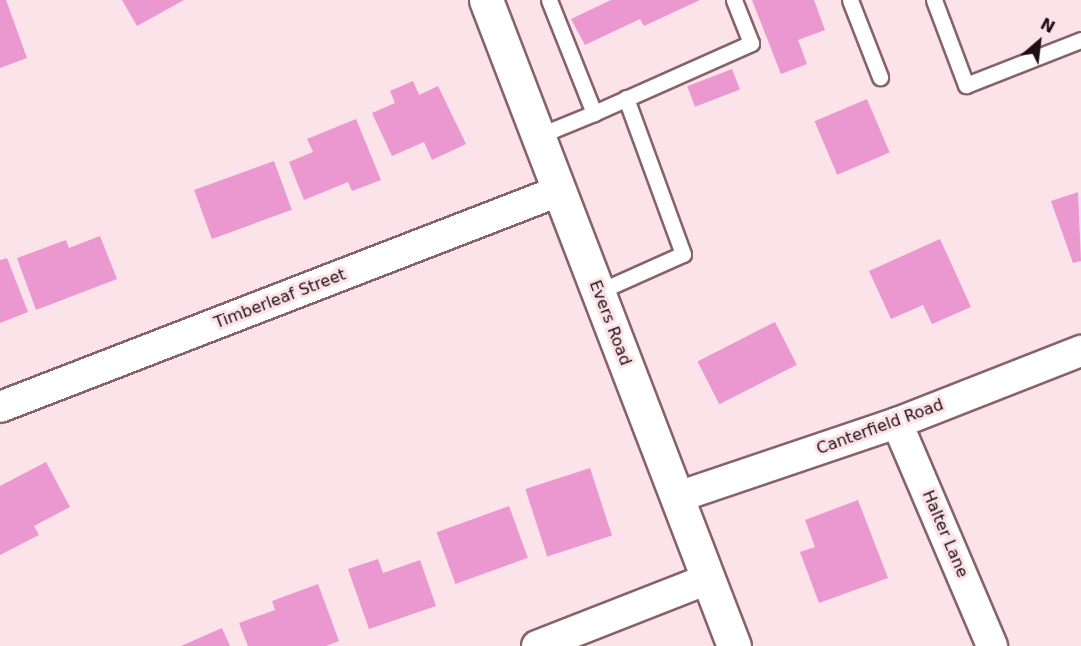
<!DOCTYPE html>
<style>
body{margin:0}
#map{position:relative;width:1081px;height:646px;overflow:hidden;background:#fce2e9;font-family:"DejaVu Sans",sans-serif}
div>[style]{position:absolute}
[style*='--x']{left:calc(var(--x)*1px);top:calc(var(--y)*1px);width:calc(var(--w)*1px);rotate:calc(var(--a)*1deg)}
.building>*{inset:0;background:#eb98d1;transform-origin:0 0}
.roads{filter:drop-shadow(2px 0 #86626d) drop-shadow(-2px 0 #86626d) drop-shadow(0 2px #86626d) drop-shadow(0 -2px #86626d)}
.service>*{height:15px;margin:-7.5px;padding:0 7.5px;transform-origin:7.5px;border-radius:7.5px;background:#fff}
.minor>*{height:30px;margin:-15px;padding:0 15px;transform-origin:15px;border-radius:15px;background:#fff}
.secondary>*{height:33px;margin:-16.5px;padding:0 16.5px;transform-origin:16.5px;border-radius:16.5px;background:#fff}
span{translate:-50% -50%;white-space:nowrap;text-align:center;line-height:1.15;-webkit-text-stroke:6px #fce2e9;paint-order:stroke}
.street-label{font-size:16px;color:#1e1014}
.north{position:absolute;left:1009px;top:12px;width:60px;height:60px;-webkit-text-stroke:4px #fce2e9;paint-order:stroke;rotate:28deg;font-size:16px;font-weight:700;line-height:24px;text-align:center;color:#1e1014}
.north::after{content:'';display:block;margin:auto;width:21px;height:27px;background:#1e1014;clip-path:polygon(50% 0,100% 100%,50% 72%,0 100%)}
</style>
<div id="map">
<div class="building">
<i style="clip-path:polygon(0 0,6px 0,27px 58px,0 68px)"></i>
<i style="clip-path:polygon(122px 0,184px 0,137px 26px)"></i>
<i style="clip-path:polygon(611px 0,700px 0,644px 26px,640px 19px,585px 45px,571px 19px)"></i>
<i style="clip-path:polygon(752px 0,814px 0,825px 30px,798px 40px,807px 64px,781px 74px)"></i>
<i style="left:732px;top:69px;width:22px;height:48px;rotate:69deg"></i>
<i style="clip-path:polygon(413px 81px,419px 95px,438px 86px,466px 144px,432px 160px,424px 142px,392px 156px,372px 113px,395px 103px,390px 91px)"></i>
<i style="left:867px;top:99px;width:58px;height:57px;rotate:67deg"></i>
<i style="clip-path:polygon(356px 119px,381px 180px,352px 191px,348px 182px,304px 200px,289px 162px,313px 152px,307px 139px)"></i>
<i style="left:274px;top:161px;width:52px;height:85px;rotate:70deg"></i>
<i style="clip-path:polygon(1078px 192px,1081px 261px,1073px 263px,1051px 201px)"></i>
<i style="clip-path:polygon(100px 236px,117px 279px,36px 310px,17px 258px,66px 240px,69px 248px)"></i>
<i style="clip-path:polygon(940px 239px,971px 307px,932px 324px,923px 305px,891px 319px,869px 271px)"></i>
<i style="clip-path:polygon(7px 258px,28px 312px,0 323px,0 260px)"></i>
<i style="left:775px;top:322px;width:48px;height:87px;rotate:63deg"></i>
<i style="clip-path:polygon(46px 462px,70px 507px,34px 526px,39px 535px,0 555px,0 486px)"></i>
<i style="left:590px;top:468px;width:71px;height:68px;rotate:72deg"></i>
<i style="clip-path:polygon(858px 500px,888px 578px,819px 603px,800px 552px,815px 547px,805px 520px)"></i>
<i style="left:509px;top:506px;width:55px;height:77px;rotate:70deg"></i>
<i style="clip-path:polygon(378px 559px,383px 573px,420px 560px,436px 606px,369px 629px,348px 569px)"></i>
<i style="clip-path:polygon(318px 584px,339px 641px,326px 646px,248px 646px,239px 623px,275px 610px,272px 601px)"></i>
<i style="clip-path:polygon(222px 628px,230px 646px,181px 646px)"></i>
</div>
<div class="roads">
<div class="service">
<i style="--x:549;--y:0;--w:122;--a:68.3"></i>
<i style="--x:594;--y:113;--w:172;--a:-24"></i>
<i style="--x:751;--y:43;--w:46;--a:-111.6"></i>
<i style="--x:850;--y:0;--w:83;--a:68.7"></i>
<i style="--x:934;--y:0;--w:91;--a:69.4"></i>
<i style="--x:966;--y:85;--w:123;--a:-21.4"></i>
<i style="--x:538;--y:136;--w:61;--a:-22.3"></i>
<i style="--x:598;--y:292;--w:93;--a:-24.1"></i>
<i style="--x:683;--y:254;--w:166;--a:-110.1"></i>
</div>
<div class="minor">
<i style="--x:0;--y:407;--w:599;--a:-21.13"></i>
<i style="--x:897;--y:423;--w:242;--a:66.9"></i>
<i style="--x:678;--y:497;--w:231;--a:-18.7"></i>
<i style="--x:897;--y:423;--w:198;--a:-21.4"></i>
<i style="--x:537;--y:646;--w:184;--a:-21.4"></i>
</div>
<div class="secondary">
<i style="--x:486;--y:0;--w:692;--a:69"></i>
</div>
</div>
<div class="street-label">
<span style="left:280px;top:299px;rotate:-21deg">Timberleaf Street</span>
<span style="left:610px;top:323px;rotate:69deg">Evers Road</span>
<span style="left:880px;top:427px;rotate:-20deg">Canterfield Road</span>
<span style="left:945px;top:534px;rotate:67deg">Halter Lane</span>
</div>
<div class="north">N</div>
</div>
